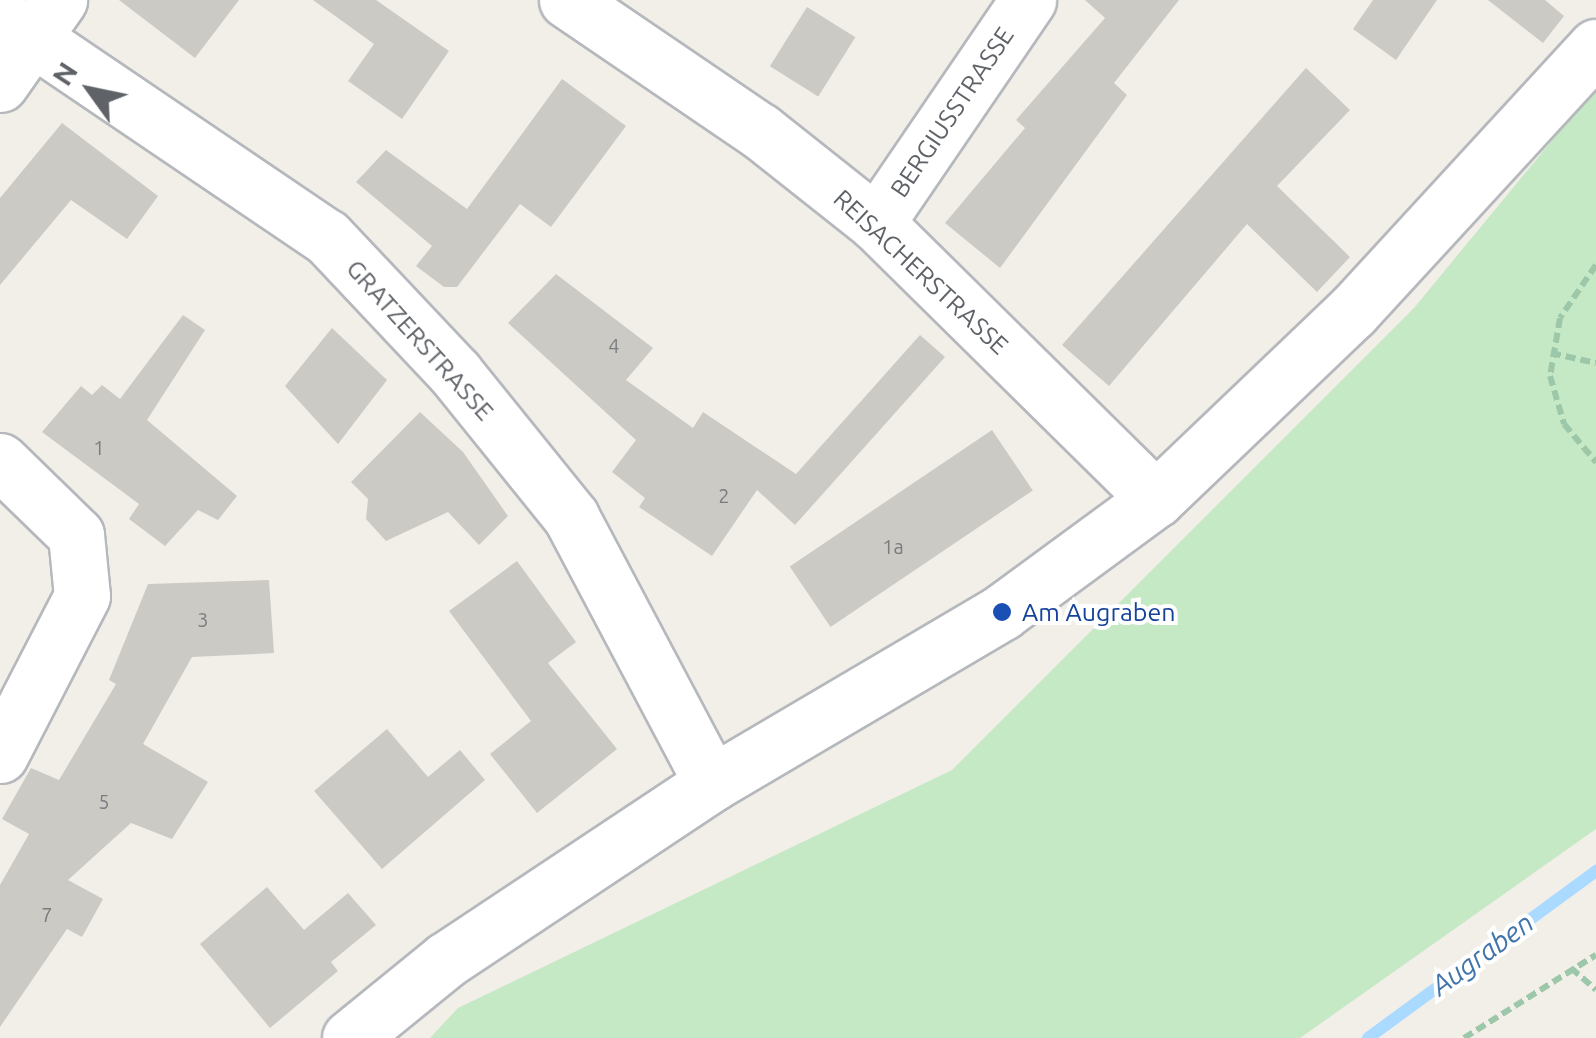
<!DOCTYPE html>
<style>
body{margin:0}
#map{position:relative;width:1596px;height:1038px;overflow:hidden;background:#f1efe8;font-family:Ubuntu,sans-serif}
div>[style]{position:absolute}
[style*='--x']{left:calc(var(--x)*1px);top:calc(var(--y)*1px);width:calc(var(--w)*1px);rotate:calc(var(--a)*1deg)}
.green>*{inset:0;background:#c5e8c5}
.stream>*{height:12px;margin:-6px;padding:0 6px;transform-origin:6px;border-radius:6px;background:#aadaff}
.building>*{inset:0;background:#cccac5;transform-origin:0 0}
.path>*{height:6px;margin-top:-3px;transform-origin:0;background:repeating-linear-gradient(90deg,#9cc7a9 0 10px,transparent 0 15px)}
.roads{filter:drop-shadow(2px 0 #b5b8bc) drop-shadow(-2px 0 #b5b8bc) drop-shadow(0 2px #b5b8bc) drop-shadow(0 -2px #b5b8bc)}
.minor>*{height:55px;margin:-27.5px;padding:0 27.5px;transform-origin:27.5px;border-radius:27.5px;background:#fff}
.dots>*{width:28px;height:28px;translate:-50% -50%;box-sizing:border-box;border:5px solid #fff;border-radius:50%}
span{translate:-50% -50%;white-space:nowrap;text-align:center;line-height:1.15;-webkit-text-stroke:8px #fff;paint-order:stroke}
.number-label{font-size:20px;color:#7a7d7f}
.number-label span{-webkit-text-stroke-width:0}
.street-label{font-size:25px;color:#5f6368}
.transit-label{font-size:25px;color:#164399}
.left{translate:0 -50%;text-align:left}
.water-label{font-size:28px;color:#4174aa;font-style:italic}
.north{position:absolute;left:40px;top:40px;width:100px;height:100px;-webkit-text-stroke:8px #fff;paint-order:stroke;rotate:303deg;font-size:28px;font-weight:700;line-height:40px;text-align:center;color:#5f6368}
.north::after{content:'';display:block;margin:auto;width:35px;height:45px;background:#5f6368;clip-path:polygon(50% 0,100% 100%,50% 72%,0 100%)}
</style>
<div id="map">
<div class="green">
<i style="clip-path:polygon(1596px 87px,1596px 829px,1300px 1038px,430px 1038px,458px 1008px,952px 770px,1414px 308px)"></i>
</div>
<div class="stream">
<i style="--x:1368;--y:1038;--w:283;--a:-36.2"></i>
</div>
<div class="building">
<i style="clip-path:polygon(119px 0,239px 0,195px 58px)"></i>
<i style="clip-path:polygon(313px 0,376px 0,449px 51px,402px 119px,348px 81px,374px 44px)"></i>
<i style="clip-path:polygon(1085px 0,1179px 0,1114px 83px,1127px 95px,1000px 268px,945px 223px,1025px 128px,1016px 120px,1105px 18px)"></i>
<i style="clip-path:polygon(1373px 0,1437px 0,1396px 60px,1353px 29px)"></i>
<i style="clip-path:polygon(1488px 0,1545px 0,1564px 16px,1543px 43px)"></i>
<i style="left:807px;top:7px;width:57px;height:70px;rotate:32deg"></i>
<i style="clip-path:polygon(1306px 68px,1350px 110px,1277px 186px,1350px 257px,1317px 292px,1247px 224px,1109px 386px,1062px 345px)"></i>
<i style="clip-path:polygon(562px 79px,626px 126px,551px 227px,520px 204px,457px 287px,444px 287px,416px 266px,432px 246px,356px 182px,386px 150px,467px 209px)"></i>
<i style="clip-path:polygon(62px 123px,158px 196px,127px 239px,71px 200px,0 285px,0 198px)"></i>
<i style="clip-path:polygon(556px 274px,653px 348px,626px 380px,693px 428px,703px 412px,796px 474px,920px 335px,945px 357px,795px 525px,757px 490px,712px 556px,639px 507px,645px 498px,612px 472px,636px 440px,508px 323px)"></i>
<i style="clip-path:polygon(183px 315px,205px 330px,147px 420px,237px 496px,218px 520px,198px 510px,165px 546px,129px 519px,139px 504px,42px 432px,81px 386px,92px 395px,102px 385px,120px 399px)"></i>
<i style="clip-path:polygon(332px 328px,387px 380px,338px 444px,285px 386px)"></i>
<i style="clip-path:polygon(420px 412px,463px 452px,508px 516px,479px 545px,448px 512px,386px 541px,366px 519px,368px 499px,351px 482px)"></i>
<i style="left:992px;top:430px;width:73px;height:244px;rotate:56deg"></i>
<i style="clip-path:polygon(517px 561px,576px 642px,548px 663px,617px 749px,537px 813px,490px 754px,531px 721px,449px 611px)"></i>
<i style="clip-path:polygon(269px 580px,274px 653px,192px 657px,143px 744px,208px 782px,172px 839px,131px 823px,68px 880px,103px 899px,82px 937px,67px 929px,0 1027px,0 885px,29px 834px,2px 819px,31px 768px,59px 780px,116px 684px,109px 680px,148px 584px)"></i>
<i style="clip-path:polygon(387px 729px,428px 777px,460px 750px,485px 780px,382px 869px,314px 791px)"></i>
<i style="clip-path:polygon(267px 887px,304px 930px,348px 893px,376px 925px,331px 962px,338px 971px,270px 1028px,200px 944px)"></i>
</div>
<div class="path">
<i style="--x:1596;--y:265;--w:64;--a:124.2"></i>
<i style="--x:1560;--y:318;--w:59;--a:99.8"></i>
<i style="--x:1550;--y:376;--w:50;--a:73.7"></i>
<i style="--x:1564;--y:424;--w:50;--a:49.9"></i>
<i style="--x:1551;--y:353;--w:46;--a:12.5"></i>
<i style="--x:1571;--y:968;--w:33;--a:41"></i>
<i style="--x:1464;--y:1038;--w:156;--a:-32.2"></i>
</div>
<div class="roads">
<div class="minor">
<i style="--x:567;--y:0;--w:233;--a:34.2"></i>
<i style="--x:760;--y:131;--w:148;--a:38.4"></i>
<i style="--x:876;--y:223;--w:393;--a:44.6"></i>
<i style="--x:0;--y:16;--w:395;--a:34.1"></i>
<i style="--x:327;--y:237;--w:187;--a:46.7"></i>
<i style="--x:455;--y:373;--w:185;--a:51.1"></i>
<i style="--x:571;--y:517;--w:301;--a:62.1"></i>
<i style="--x:0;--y:84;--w:103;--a:-54.9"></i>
<i style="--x:876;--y:223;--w:270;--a:-55.7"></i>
<i style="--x:0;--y:461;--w:106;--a:44.2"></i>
<i style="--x:76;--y:535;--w:61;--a:84.4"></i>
<i style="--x:82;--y:596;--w:179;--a:117.3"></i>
<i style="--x:350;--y:1038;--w:124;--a:-39.1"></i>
<i style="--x:446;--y:960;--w:320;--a:-33.6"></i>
<i style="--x:712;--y:783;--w:337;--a:-30.5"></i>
<i style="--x:1002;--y:612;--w:191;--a:-36.3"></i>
<i style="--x:1156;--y:499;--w:271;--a:-43.7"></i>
<i style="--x:1352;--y:312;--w:360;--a:-47.4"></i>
</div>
</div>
<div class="dots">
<i style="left:1002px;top:612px;background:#1a4fb4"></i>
</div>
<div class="number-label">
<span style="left:614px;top:345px">4</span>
<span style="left:99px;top:447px">1</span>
<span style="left:724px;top:495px">2</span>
<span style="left:893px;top:546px">1a</span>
<span style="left:203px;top:619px">3</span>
<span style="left:104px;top:801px">5</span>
<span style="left:47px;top:914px">7</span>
</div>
<div class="street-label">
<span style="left:952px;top:112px;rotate:-56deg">BERGIUSSTRASSE</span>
<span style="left:921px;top:272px;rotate:43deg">REISACHERSTRASSE</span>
<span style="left:420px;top:340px;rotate:48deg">GRATZERSTRASSE</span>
</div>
<div class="transit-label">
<span class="left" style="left:1022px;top:612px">Am Augraben</span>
</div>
<div class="water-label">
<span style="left:1482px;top:954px;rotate:-36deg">Augraben</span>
</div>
<div class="north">N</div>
</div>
